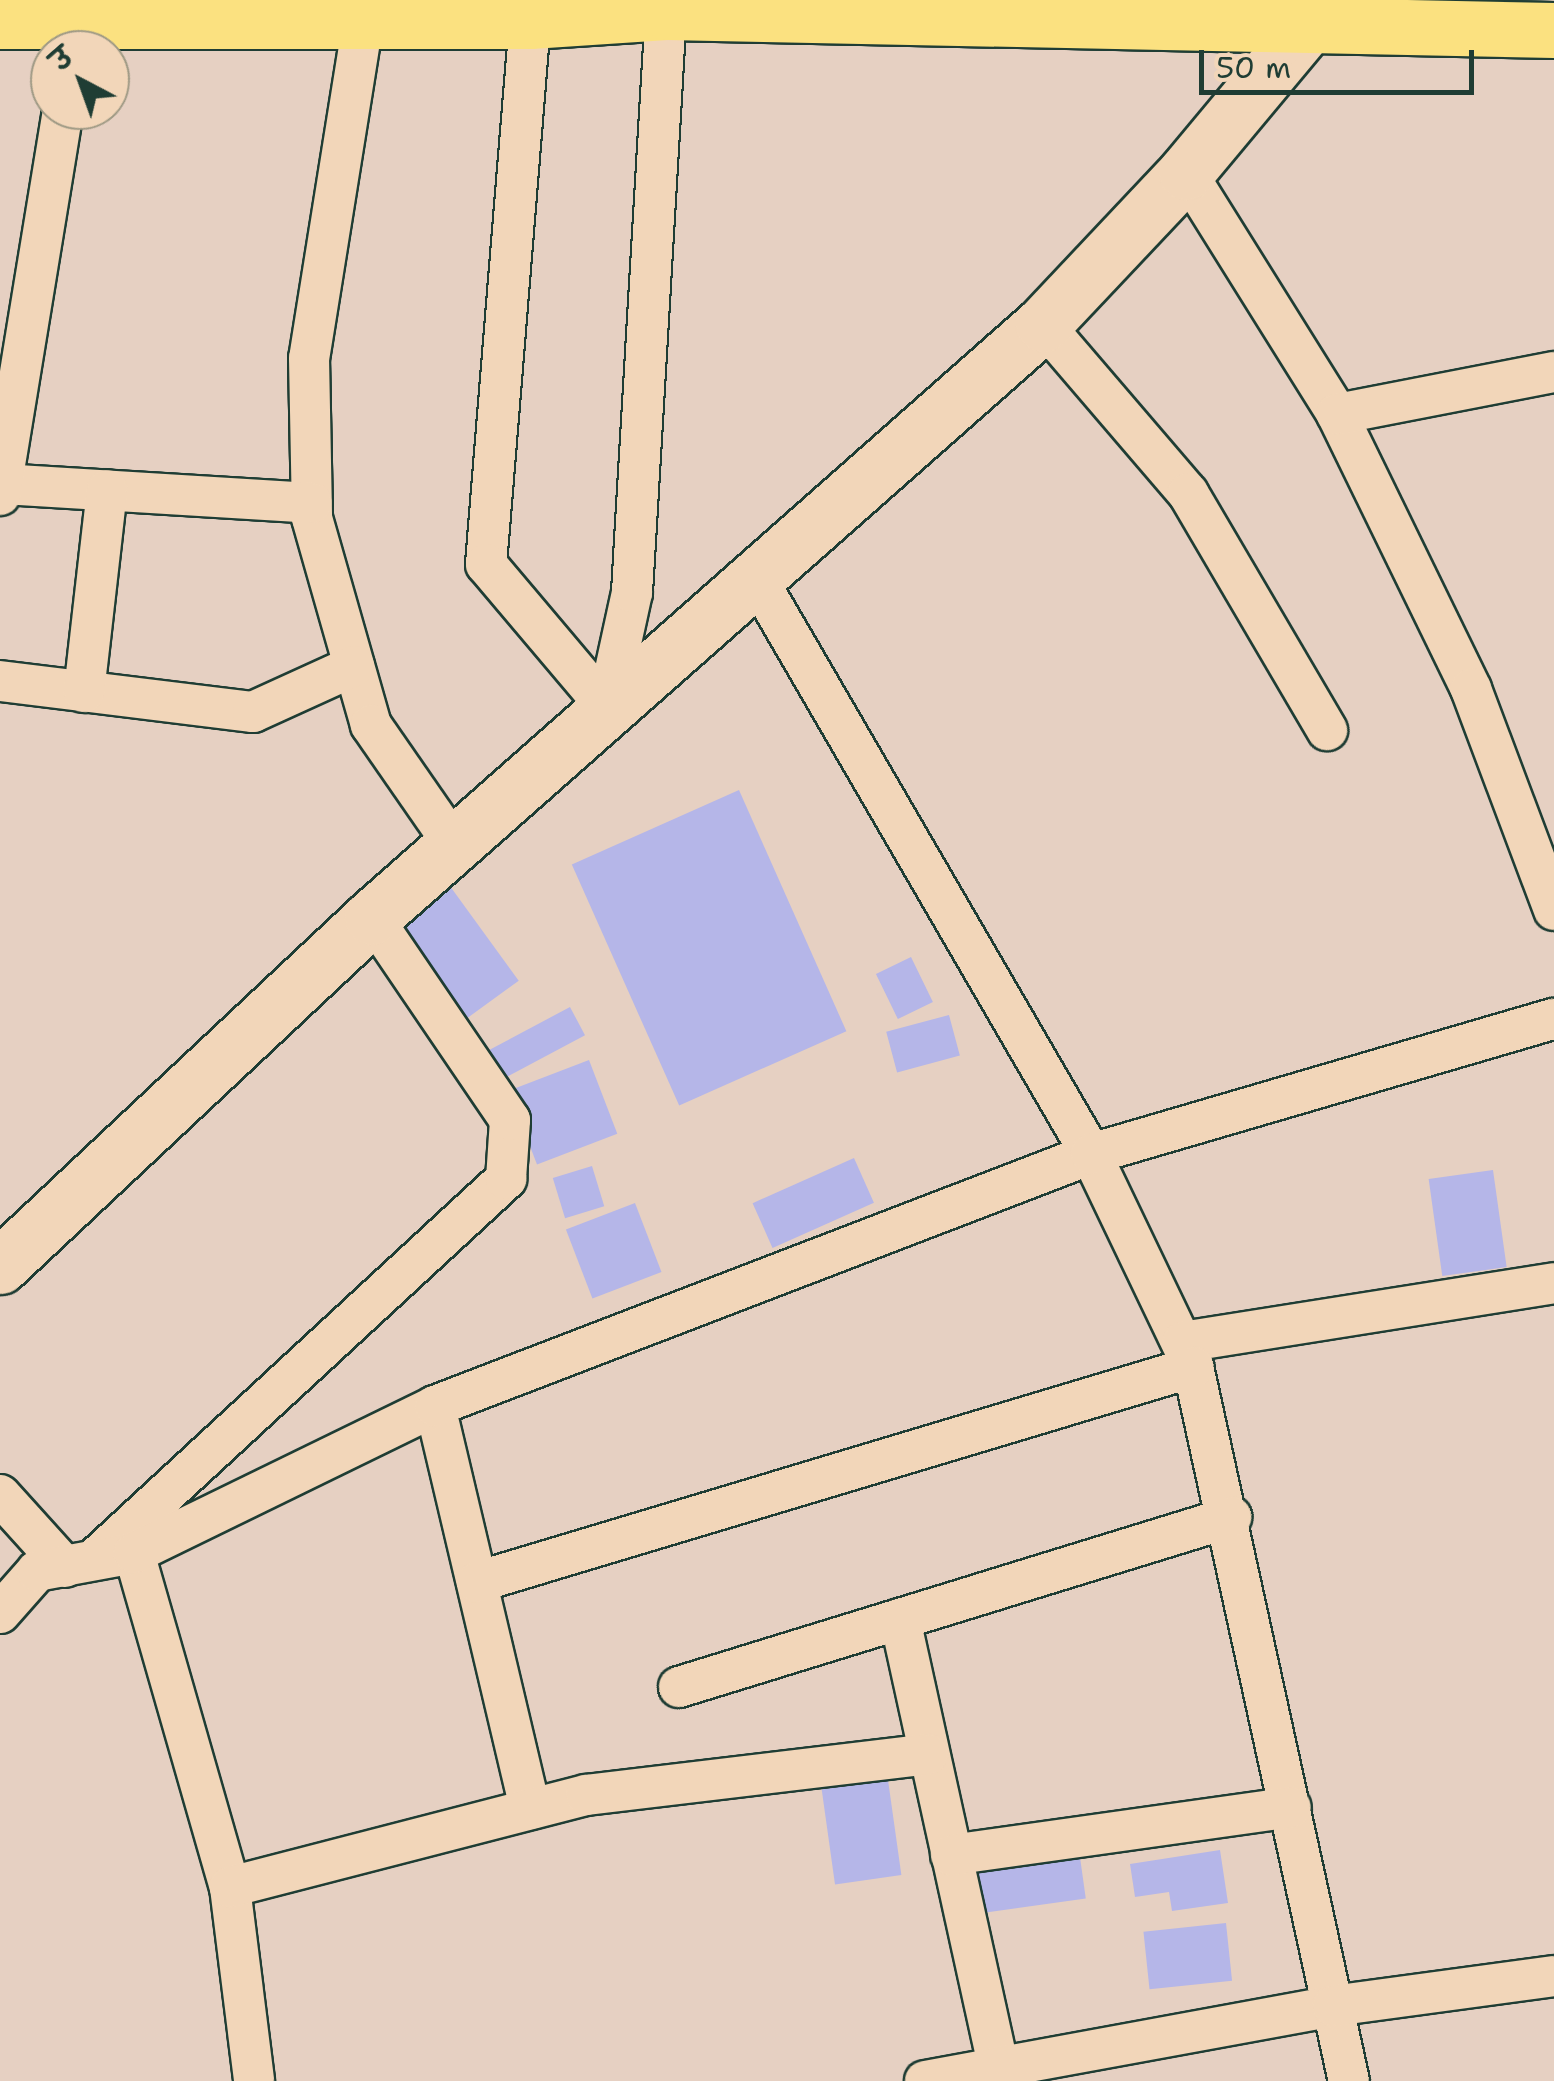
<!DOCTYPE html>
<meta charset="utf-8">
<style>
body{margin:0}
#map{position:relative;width:1554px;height:2081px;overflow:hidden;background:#e6d0c2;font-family:"Shantell Sans","Playpen Sans Deva",sans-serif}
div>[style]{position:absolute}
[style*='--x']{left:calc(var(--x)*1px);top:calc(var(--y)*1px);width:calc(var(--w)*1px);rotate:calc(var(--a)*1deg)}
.building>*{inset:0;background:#b5b6e8;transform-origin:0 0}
.roads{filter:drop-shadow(2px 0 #1f3d34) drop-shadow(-2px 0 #1f3d34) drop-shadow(0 2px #1f3d34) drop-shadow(0 -2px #1f3d34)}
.street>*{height:40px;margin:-20px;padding:0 20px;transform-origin:20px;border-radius:20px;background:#f2d6b9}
.secondary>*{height:55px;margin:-27.5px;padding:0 27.5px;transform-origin:27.5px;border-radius:27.5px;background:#f2d6b9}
.primary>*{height:55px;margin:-27.5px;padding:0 27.5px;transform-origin:27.5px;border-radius:27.5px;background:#fbe180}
span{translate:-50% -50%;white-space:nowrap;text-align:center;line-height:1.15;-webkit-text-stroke:8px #f2d6b9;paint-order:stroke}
.north{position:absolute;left:30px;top:30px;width:100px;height:100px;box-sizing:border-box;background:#f2d6b9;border:2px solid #9e9984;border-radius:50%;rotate:319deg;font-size:28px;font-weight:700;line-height:40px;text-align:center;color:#1f3d34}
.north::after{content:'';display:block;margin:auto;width:35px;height:45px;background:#1f3d34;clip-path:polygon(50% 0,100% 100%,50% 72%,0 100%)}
.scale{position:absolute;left:1199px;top:50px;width:275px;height:45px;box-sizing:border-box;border:5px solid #1f3d34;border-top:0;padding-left:12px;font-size:30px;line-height:35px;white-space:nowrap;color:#1f3d34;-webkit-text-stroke:8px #f2d6b9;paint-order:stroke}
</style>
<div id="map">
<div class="building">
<i style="left:739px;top:790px;width:264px;height:183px;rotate:66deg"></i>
<i style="left:447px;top:882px;width:122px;height:72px;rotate:54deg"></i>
<i style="left:911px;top:957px;width:50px;height:39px;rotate:64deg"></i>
<i style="left:570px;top:1007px;width:32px;height:106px;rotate:62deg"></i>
<i style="left:949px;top:1015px;width:42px;height:65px;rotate:75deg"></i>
<i style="left:589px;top:1060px;width:79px;height:86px;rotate:69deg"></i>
<i style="left:854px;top:1158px;width:49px;height:111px;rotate:66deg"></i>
<i style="left:592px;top:1166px;width:42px;height:41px;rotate:73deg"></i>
<i style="left:1493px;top:1170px;width:98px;height:65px;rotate:82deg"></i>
<i style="left:635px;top:1203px;width:74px;height:74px;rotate:69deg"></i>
<i style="left:888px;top:1780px;width:96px;height:67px;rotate:82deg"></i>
<i style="left:1078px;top:1843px;width:56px;height:117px;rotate:82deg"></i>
<i style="clip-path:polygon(1220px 1850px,1228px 1903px,1172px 1911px,1169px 1892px,1135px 1897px,1130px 1864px)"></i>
<i style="left:1226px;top:1923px;width:58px;height:83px;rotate:84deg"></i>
</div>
<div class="roads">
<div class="street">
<i style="--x:530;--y:21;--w:545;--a:94.63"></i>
<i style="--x:486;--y:564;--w:187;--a:49.8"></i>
<i style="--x:363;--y:22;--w:340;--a:99.1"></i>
<i style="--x:309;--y:358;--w:160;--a:88.9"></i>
<i style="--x:312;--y:518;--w:215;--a:74.1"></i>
<i style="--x:371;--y:725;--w:146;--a:55.3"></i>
<i style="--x:1186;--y:172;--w:285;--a:58"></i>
<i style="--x:1337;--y:414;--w:306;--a:64"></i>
<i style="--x:1471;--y:689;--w:236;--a:69.4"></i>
<i style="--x:1043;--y:324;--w:223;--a:49.4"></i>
<i style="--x:1188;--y:493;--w:275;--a:59.6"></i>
<i style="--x:1337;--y:414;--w:221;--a:-11"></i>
<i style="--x:2;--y:484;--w:310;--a:3.5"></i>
<i style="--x:0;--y:495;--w:390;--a:-80.7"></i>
<i style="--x:754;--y:574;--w:671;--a:59.84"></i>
<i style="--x:1091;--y:1154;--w:236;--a:64.4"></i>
<i style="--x:1193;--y:1367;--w:731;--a:77.68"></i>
<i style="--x:0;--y:681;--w:255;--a:7"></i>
<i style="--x:253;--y:712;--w:111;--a:-24.5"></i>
<i style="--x:84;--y:692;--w:203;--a:-83.5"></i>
<i style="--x:607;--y:707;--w:118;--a:-77.7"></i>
<i style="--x:632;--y:592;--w:581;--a:-86.65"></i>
<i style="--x:1183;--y:1342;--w:376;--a:-9"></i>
<i style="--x:435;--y:1406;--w:414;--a:76.7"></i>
<i style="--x:0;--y:1495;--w:97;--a:47.9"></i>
<i style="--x:134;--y:1553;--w:348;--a:74"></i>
<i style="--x:230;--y:1887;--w:195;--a:82.9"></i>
<i style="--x:98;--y:1556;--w:556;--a:-42.74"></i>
<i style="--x:506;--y:1179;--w:59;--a:-86.1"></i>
<i style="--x:510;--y:1120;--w:245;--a:-124.2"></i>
<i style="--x:477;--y:1582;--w:748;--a:-16.71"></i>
<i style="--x:0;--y:1613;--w:56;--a:-48.6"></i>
<i style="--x:37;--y:1571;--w:99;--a:-10.5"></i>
<i style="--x:134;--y:1553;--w:335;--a:-26"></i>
<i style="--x:435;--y:1406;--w:703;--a:-21.01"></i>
<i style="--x:1091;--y:1154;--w:482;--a:-16.3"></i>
<i style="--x:900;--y:1619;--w:458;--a:77.6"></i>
<i style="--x:679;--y:1687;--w:578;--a:-17.12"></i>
<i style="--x:951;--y:1855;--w:343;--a:-8"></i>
<i style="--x:230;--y:1887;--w:368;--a:-14.5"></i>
<i style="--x:586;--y:1795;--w:344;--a:-6.8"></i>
<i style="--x:925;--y:2081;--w:415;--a:-10.4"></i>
<i style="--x:1333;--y:2006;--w:223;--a:-7.7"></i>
</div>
<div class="secondary">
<i style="--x:0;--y:1266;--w:510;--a:-43.17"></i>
<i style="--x:372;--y:917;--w:895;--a:-41.47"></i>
<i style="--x:1043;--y:324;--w:209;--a:-46.7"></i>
<i style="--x:1186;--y:172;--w:194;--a:-50.2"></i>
</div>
<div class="primary">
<i style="--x:0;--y:21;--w:530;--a:0"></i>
<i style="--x:530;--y:21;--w:136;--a:-3.8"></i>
<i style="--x:666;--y:12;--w:888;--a:1.16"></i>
</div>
</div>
<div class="north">उ</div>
<div class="scale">50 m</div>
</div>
